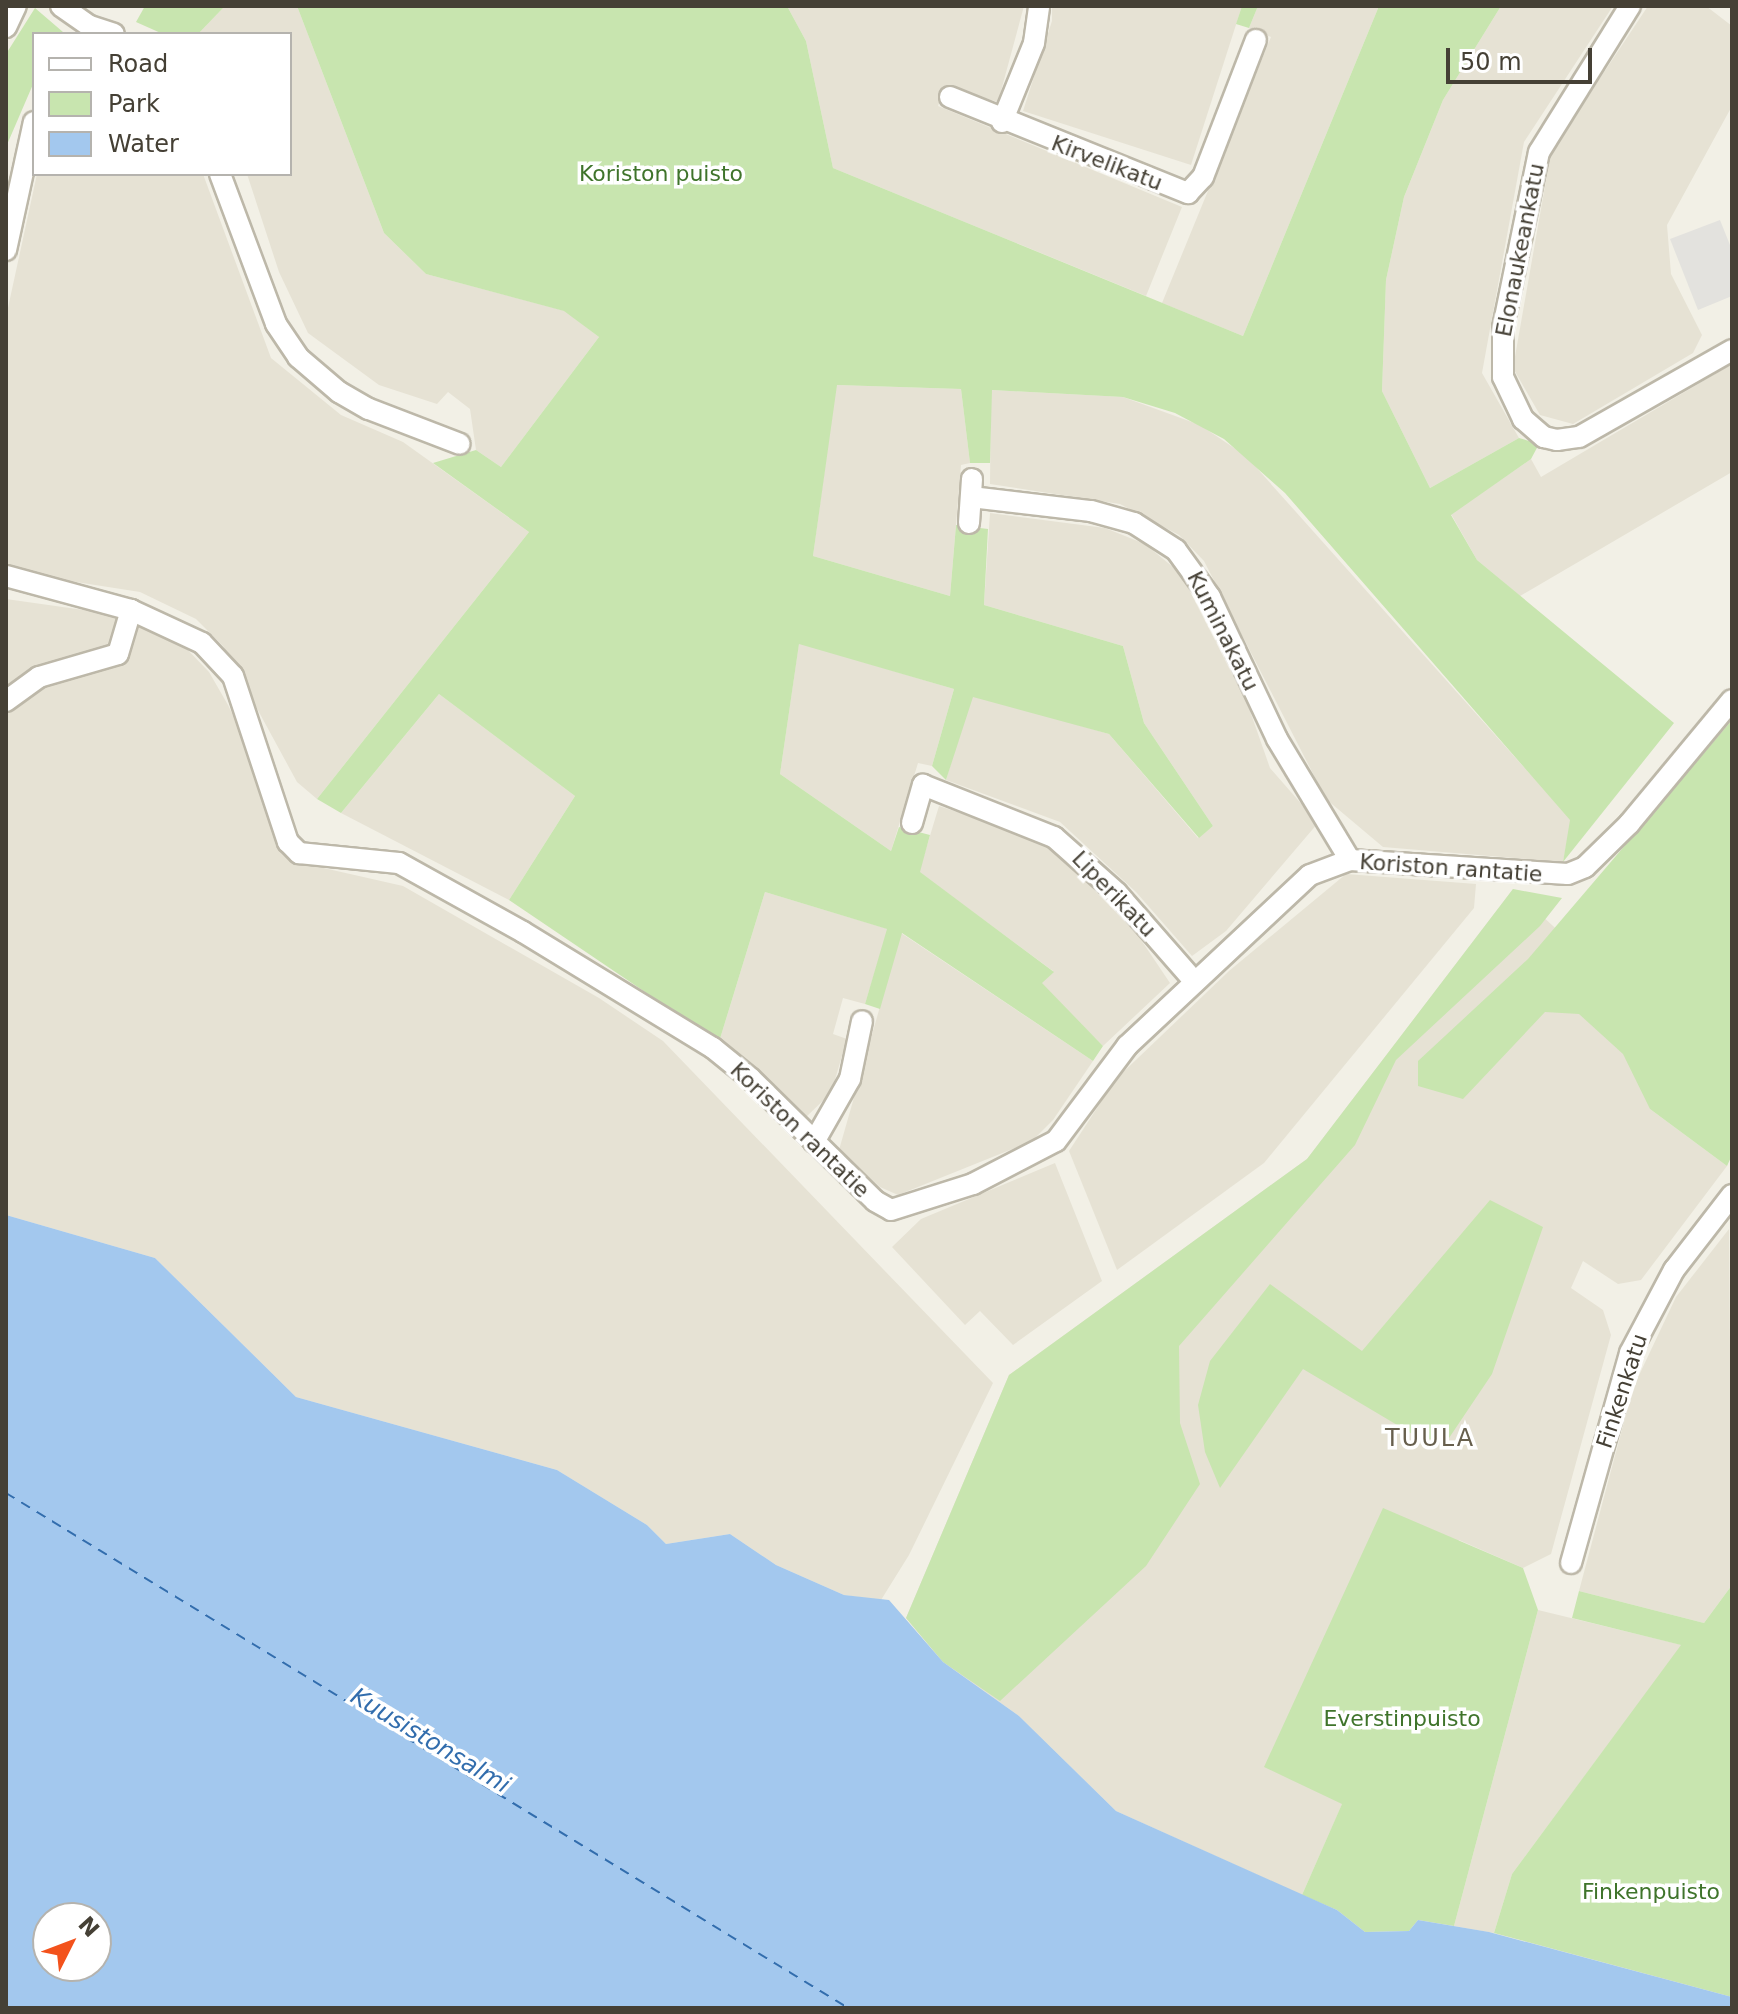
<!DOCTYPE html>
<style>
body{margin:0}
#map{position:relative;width:1738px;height:2014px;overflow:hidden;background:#f2f0e6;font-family:"DejaVu Sans",sans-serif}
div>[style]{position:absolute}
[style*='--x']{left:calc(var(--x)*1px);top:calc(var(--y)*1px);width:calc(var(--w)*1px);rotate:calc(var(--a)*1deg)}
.residential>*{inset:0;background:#e6e2d4}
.green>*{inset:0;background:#c8e5af}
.parking>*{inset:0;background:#e3e2de}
.water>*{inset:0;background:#a3c8ee}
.ferry>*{height:2px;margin-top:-1px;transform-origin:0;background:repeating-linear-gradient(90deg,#326dad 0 10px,transparent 0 18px)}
.roads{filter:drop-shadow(2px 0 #bdb8a9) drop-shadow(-2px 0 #bdb8a9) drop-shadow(0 2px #bdb8a9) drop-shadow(0 -2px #bdb8a9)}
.street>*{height:20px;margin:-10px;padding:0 10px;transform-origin:10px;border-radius:10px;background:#fff}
span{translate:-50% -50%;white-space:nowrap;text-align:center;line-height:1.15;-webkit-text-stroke:7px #fff;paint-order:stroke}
.street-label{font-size:22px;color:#454035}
.park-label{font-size:22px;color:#3f742b}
.neighbourhood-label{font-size:24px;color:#675f4d;letter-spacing:2px}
.water-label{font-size:24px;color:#326dad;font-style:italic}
.frame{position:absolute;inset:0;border:8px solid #454035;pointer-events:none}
.legend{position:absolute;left:32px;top:32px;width:260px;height:144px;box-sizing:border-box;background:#fff;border:2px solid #b5b3ae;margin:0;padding:10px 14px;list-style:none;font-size:24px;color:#454035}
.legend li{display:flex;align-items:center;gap:16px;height:40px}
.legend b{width:40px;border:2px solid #b5b3ae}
.north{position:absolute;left:32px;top:1902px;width:80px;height:80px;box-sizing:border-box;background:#fff;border:2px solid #b5b3ae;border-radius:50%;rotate:48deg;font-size:22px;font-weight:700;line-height:32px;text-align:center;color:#454035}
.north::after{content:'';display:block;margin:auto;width:28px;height:36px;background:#f3521c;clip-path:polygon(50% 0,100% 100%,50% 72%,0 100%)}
.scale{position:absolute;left:1446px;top:48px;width:146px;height:36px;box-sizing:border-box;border:4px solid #454035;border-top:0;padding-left:10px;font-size:24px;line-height:28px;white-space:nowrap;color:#454035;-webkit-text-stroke:6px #fff;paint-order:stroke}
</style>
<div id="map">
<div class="residential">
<i style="clip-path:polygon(225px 6px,297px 6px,384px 233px,426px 274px,565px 311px,599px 337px,501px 467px,476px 450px,470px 409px,448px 392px,437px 404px,379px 385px,308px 333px,279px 272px,247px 174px,290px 174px,290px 34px,198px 34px)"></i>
<i style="clip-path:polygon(787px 6px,1024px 6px,998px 102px,945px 86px,938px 106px,1182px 207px,1146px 296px,833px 168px,806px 41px)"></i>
<i style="clip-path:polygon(1052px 6px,1242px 6px,1191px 165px,1023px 111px,1052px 21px)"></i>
<i style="clip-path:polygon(1258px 6px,1379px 6px,1243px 336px,1162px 303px,1271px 37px,1249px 28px)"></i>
<i style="clip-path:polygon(1501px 6px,1613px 6px,1524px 142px,1482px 373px,1519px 438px,1430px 488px,1382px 391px,1386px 280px,1404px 197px,1443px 100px)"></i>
<i style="clip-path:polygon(1648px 6px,1706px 6px,1732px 26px,1732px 106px,1667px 225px,1671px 274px,1702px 335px,1693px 353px,1573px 424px,1540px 415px,1513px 368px,1551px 152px)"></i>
<i style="clip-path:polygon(37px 174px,203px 174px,271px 358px,341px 415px,403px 442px,529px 532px,317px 799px,297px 782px,223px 646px,196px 619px,140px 592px,6px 571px,6px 317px)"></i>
<i style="clip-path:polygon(1732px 364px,1732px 472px,1520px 596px,1477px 560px,1451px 514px,1531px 459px,1541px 477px)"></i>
<i style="clip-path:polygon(836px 385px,961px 389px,970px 463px,961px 465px,950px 596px,813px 556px)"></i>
<i style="clip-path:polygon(991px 390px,1123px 397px,1200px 425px,1246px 456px,1571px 820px,1563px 862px,1383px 847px,1326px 799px,1204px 561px,1179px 535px,1120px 504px,990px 484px)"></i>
<i style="clip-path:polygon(990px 513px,1105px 528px,1145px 544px,1179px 572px,1237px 674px,1270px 768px,1318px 823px,1226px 931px,1192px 956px,1136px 892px,1060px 822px,946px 780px,971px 694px,1109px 734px,1198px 838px,1213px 826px,1144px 723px,1123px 646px,984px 605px)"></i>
<i style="clip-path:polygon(6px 599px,112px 614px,148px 624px,182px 644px,209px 672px,228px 705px,306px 864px,403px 886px,599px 998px,663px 1041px,993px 1383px,909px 1555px,881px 1600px,844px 1595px,776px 1565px,730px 1534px,666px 1544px,647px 1525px,557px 1470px,296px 1397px,155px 1258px,6px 1215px)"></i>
<i style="clip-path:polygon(799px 643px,954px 689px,932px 766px,918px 763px,891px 851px,780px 774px)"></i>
<i style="clip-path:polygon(439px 694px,575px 796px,509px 900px,341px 813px)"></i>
<i style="clip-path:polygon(939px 806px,1026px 835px,1057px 852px,1133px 928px,1170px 983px,1103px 1046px,1041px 983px,1053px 971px,919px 872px)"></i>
<i style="clip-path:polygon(1346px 874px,1476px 884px,1474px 908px,1264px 1163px,1117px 1270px,1069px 1151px,1116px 1079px,1229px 971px)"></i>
<i style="clip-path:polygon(1513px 889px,1680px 1043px,1650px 1109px,1727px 1166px,1641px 1280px,1618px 1284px,1583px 1261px,1571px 1288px,1603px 1310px,1611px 1335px,1551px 1554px,1523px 1568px,1459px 1540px,1302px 1895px,1116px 1811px,1019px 1716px,943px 1662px,906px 1618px,1009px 1375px,1307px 1159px)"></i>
<i style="clip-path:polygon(765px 892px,888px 929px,865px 1004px,843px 998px,833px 1034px,847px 1039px,831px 1093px,805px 1118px,765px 1076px,719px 1042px)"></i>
<i style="clip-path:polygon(901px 933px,1093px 1061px,1053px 1120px,1032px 1141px,898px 1195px,880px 1187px,839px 1150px)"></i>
<i style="clip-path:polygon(1055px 1163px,1102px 1281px,1013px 1345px,980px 1311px,965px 1325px,892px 1247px,921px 1219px)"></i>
<i style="clip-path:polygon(1729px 1229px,1732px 1585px,1704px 1623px,1579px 1591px,1633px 1388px,1676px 1297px)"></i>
<i style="clip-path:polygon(1538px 1610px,1682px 1645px,1512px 1874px,1494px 1933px,1454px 1926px)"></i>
</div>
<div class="green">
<i style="clip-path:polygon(145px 6px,225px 6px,198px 34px,163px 34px,136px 22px)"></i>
<i style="clip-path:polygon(297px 6px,787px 6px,806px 41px,833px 168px,1243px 336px,1379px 6px,1501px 6px,1443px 100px,1404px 197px,1386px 280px,1382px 391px,1430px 488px,1519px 438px,1539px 444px,1531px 459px,1451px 515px,1477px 560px,1674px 723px,1563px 862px,1570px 820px,1285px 493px,1224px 439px,1175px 413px,1123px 397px,992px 390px,990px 463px,970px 463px,961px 389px,837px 385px,813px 556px,950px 596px,956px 525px,988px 529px,984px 605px,1123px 646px,1144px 723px,1213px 826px,1199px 838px,1109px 734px,973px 697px,946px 780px,932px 766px,954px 689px,799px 644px,780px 774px,891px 851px,899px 827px,930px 835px,920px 872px,1054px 972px,1042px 983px,1103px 1046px,1093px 1061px,902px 933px,880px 1009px,865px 1004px,887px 929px,765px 892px,719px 1042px,509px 900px,575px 796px,439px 694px,341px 813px,317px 799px,529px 532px,433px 463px,476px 450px,501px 467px,599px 337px,564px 311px,426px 274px,384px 233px)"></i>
<i style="clip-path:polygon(1242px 6px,1258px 6px,1249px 28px,1236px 24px)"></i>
<i style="clip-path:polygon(35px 8px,63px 32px,34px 34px,34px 82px,6px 147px,6px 54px)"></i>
<i style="clip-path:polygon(1732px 720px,1732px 1155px,1727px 1166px,1650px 1109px,1623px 1054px,1579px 1014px,1545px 1012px,1463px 1099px,1418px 1086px,1418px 1061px,1528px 959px)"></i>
<i style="clip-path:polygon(1513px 889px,1562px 898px,1540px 926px,1396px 1060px,1355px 1145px,1179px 1346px,1180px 1423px,1200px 1484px,1146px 1566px,1000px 1701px,943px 1662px,906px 1618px,1009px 1375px,1307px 1159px)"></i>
<i style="clip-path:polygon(1490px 1200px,1543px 1227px,1492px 1374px,1447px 1441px,1419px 1438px,1303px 1369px,1220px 1488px,1205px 1452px,1198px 1405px,1210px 1361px,1270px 1284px,1362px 1351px)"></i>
<i style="clip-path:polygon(1383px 1508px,1523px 1568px,1538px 1610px,1454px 1926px,1418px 1920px,1409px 1931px,1365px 1932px,1337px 1910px,1302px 1895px,1342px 1804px,1264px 1767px)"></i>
<i style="clip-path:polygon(1732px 1585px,1732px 1997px,1494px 1933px,1512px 1874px,1681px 1645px,1572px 1618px,1579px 1591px,1704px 1623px)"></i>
</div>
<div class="parking">
<i style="clip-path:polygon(1720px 220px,1732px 250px,1732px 296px,1698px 310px,1670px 239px)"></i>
</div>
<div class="water">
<i style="clip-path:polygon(evenodd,6px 1215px,155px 1258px,296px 1397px,557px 1470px,647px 1525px,666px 1544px,730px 1534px,776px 1565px,844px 1595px,889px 1600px,943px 1662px,1019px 1716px,1116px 1811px,1337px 1910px,1365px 1932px,1409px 1931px,1418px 1920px,1489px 1932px,1732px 1997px,1732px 2008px,11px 2008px,6px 2005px,6px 1215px,48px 1918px,96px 1918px,96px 1966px,48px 1966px,48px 1918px)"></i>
</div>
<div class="ferry">
<i style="--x:6;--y:1493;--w:987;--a:31.45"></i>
</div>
<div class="roads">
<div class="street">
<i style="--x:61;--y:6;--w:35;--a:35"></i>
<i style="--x:90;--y:26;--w:25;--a:18"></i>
<i style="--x:1630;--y:6;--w:172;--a:121.9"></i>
<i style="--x:1539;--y:152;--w:180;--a:101.6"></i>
<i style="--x:1503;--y:328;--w:49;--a:90"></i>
<i style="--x:1503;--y:377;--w:47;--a:64.5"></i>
<i style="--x:1523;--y:419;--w:28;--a:41"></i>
<i style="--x:1544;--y:437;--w:13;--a:13"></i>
<i style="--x:1557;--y:440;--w:22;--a:-8"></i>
<i style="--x:1579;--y:437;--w:176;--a:-29.6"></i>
<i style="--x:6;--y:27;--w:23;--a:-65"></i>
<i style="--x:950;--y:97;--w:257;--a:22"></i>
<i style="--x:1188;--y:193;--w:22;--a:-47"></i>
<i style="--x:1203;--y:177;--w:147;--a:-68.9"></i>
<i style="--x:1002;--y:122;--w:85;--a:-67.9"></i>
<i style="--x:1034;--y:43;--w:37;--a:-82"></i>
<i style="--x:220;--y:174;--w:160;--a:69.5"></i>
<i style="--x:276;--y:324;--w:40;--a:56"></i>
<i style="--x:298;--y:357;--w:54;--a:40.5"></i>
<i style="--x:339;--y:392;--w:34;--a:30"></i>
<i style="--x:369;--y:409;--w:97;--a:21"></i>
<i style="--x:6;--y:250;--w:131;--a:-77.7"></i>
<i style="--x:971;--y:497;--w:121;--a:6.7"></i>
<i style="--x:1091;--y:511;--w:45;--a:15.6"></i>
<i style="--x:1134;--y:523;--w:50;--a:32.7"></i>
<i style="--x:1176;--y:550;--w:58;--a:54.1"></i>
<i style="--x:1210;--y:597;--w:157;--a:64.7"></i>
<i style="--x:1277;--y:739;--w:141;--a:58.9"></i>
<i style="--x:969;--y:523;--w:44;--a:-86.1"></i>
<i style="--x:6;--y:576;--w:130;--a:15.2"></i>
<i style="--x:131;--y:610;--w:78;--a:24.9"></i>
<i style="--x:202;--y:643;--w:45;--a:46.8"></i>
<i style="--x:233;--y:676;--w:175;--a:71.7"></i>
<i style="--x:288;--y:842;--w:16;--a:45"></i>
<i style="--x:299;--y:853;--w:100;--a:5.7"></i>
<i style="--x:399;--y:863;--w:142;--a:29.1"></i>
<i style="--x:523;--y:932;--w:223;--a:31.4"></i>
<i style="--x:713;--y:1048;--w:48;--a:39"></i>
<i style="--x:750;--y:1078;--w:175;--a:44.5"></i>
<i style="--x:875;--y:1201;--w:18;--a:29"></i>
<i style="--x:891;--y:1210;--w:86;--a:-17.6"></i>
<i style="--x:973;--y:1184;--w:93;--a:-27.4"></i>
<i style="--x:1056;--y:1141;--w:119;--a:-53.2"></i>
<i style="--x:1127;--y:1046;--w:250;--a:-43.1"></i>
<i style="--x:1310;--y:875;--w:43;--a:-20.6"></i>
<i style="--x:1350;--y:860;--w:218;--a:3.7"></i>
<i style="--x:1568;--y:874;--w:18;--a:-22"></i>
<i style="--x:1585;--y:867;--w:62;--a:-44.3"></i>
<i style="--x:1629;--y:824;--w:161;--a:-50.3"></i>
<i style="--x:6;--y:701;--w:41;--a:-36"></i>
<i style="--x:39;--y:677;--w:82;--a:-16.2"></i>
<i style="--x:118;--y:654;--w:46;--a:-73.5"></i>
<i style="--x:912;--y:823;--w:40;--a:-74"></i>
<i style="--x:923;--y:785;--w:141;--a:21.7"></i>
<i style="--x:1054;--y:837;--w:84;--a:41.6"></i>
<i style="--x:1117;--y:893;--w:117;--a:48.8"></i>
<i style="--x:814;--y:1142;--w:73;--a:-60.3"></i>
<i style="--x:850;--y:1079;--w:59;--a:-78.3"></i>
<i style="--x:1571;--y:1563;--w:218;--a:-74.3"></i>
<i style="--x:1630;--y:1353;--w:94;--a:-62.1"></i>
<i style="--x:1674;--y:1270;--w:95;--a:-52.3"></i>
</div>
</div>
<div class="street-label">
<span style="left:1107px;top:163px;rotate:21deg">Kirvelikatu</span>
<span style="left:1520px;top:250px;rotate:-79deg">Elonaukeankatu</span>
<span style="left:1223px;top:631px;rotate:63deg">Kuminakatu</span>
<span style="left:1451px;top:868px;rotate:4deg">Koriston rantatie</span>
<span style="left:1114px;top:894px;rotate:46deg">Liperikatu</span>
<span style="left:800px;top:1130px;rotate:44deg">Koriston rantatie</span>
<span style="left:1622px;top:1391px;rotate:-72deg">Finkenkatu</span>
</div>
<div class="park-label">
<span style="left:661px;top:174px">Koriston puisto</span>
<span style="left:1402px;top:1719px">Everstinpuisto</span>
<span style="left:1651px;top:1892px">Finkenpuisto</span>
</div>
<div class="neighbourhood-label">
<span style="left:1430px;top:1439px">TUULA</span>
</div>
<div class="water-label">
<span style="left:430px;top:1741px;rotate:31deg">Kuusistonsalmi</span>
</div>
<div class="frame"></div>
<ul class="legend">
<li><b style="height:10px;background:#fff"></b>Road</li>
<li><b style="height:22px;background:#c8e5af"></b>Park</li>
<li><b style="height:22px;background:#a3c8ee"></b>Water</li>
</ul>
<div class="north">N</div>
<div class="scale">50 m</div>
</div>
